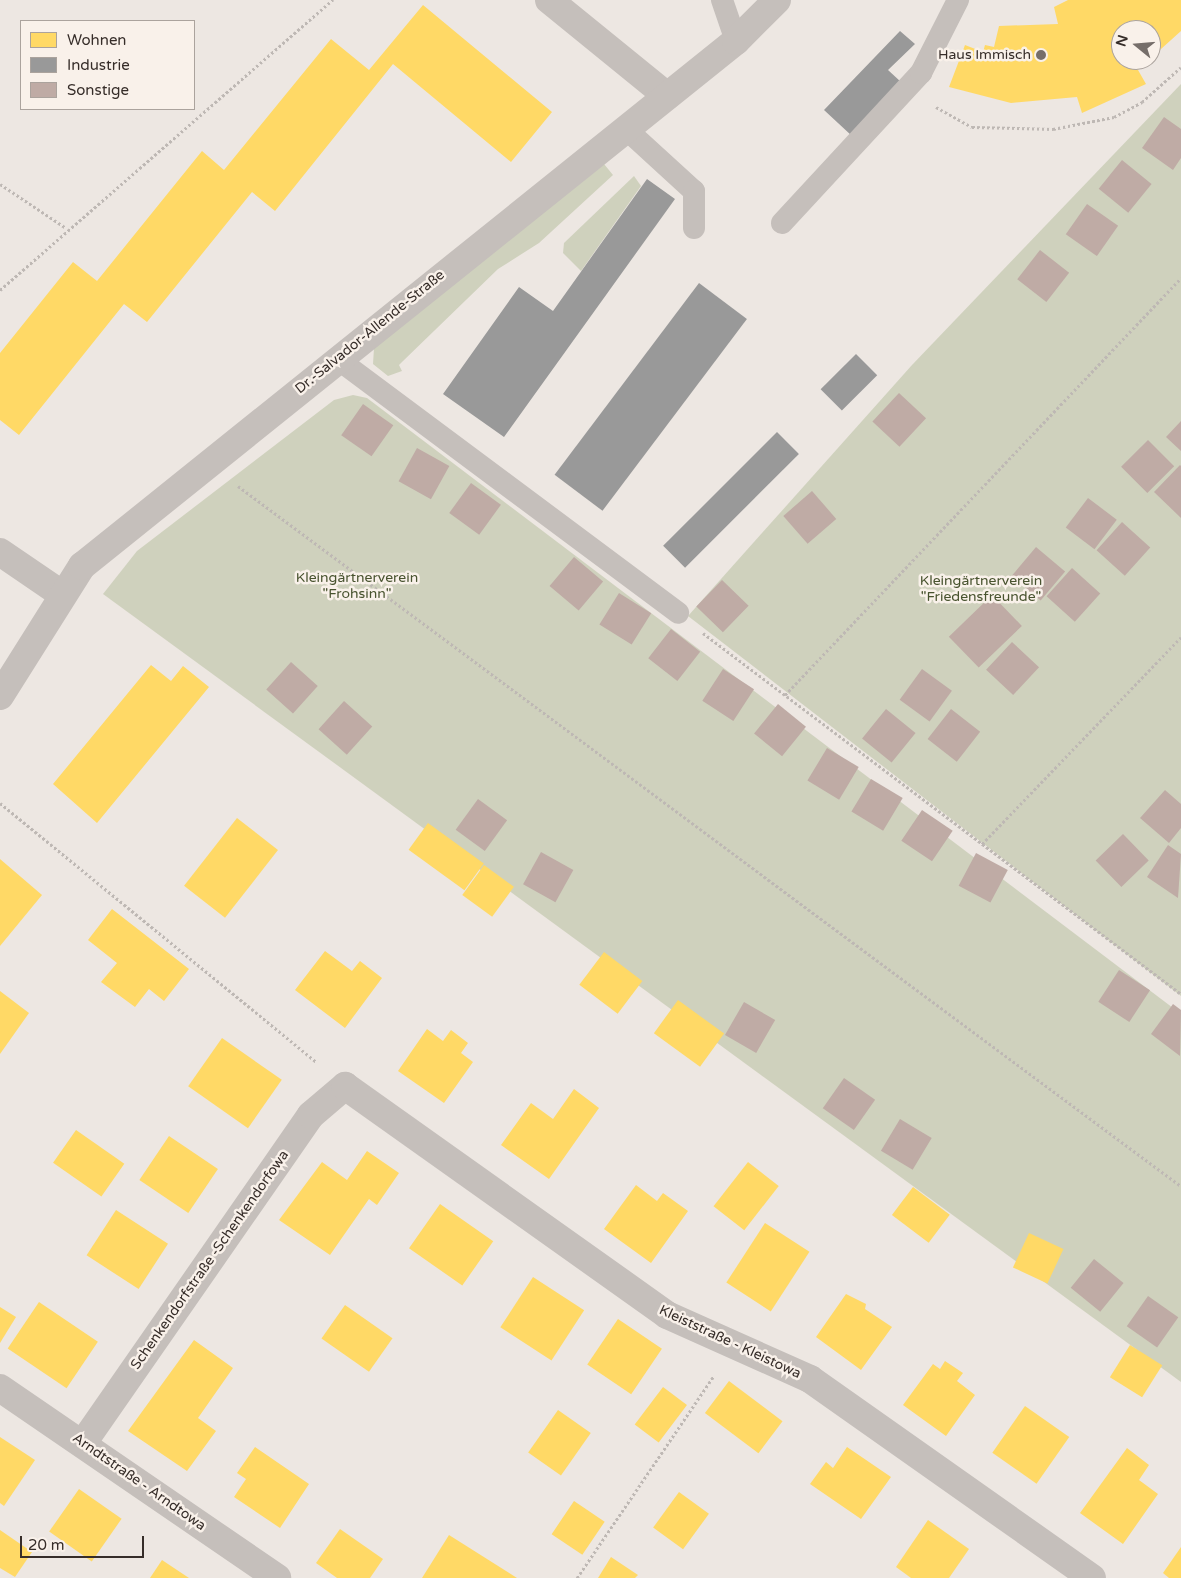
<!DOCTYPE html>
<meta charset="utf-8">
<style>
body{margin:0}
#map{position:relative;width:1181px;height:1578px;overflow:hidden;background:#ede7e2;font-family:"Varela Round",sans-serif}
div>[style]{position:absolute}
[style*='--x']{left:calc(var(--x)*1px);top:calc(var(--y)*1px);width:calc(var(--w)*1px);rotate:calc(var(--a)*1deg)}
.green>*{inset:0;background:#cfd1bd}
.homes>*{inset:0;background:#ffd966;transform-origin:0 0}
.industry>*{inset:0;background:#999;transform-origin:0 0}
.building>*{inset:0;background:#bfaba5;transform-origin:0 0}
.path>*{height:3px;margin-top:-1.5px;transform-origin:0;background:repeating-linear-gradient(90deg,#beb8b4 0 2.5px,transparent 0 5px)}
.service>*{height:22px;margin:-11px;padding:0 11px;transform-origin:11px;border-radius:11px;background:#c5bfbb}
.minor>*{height:28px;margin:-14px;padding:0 14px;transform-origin:14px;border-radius:14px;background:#c5bfbb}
.dots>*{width:14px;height:14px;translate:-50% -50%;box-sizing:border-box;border:2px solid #f9f1ea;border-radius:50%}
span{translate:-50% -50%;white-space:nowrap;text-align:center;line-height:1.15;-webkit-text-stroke:5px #f9f1ea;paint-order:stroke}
.poi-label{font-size:14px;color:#362d29}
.right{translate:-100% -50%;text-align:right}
.street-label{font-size:14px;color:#362d29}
.park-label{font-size:14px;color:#48532f}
.legend{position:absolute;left:20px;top:20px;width:175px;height:90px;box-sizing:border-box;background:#f9f1ea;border:1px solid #aba39d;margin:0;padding:6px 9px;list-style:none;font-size:15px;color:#362d29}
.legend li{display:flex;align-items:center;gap:10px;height:25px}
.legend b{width:25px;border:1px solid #aba39d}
.north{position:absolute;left:1111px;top:20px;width:50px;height:50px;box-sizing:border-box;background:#f9f1ea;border:1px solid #aba39d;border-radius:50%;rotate:287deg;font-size:14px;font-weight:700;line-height:20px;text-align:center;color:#362d29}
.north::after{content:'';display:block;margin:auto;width:18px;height:22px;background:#766e6a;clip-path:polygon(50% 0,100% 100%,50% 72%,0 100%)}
.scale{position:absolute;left:20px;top:1536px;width:124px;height:22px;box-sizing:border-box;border:2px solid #362d29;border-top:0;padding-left:6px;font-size:15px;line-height:18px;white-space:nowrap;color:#362d29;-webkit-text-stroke:4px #f9f1ea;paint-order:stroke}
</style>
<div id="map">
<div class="green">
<i style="clip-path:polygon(1181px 84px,1181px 996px,688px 616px,912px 365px)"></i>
<i style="clip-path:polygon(604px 164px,613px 175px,539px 243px,498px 269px,403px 361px,399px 365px,402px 371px,388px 376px,373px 364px,374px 348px)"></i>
<i style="clip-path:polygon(634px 176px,641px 186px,581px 271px,563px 253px,564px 243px)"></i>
<i style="clip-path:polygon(353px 395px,367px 398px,1181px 1014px,1181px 1382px,103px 594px,137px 551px,334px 400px)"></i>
</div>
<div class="homes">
<i style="clip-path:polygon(1068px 0,1181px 0,1181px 31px,1151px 58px,1151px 30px,1121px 30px,1121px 60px,1148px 60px,1138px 70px,1146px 84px,1082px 113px,1077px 97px,1011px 103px,949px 87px,965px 45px,983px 52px,985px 45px,994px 47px,999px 26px,1058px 24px,1054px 7px)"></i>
<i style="clip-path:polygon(423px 5px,552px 112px,511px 162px,393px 64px,275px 211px,252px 192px,147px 322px,124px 304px,19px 435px,0 420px,0 353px,73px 262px,97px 281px,202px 151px,224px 170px,331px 39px,369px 70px)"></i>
<i style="clip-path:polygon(151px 665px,171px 681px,183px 666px,209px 687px,97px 823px,53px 784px)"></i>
<i style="left:237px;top:818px;width:52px;height:86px;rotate:38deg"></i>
<i style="left:428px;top:823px;width:69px;height:33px;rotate:36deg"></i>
<i style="clip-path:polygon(0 859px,42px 895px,0 946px)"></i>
<i style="left:484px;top:865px;width:37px;height:37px;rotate:36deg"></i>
<i style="clip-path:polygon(112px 909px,189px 969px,164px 1001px,149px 989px,135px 1007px,101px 982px,117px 963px,88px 940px)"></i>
<i style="clip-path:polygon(325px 951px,352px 971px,360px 961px,382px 978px,345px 1028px,295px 990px)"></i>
<i style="left:604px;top:952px;width:48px;height:41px;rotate:37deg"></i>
<i style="clip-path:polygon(0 991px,29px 1013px,0 1054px)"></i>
<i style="left:678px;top:1000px;width:57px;height:41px;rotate:36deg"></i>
<i style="clip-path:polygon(427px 1029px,443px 1041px,451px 1030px,468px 1043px,461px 1053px,473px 1062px,444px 1103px,398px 1071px)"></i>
<i style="left:222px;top:1038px;width:73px;height:59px;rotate:35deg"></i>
<i style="clip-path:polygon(574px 1089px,599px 1108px,549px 1179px,501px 1145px,531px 1103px,553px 1119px)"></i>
<i style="left:76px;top:1130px;width:59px;height:40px;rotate:35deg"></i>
<i style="left:169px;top:1136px;width:59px;height:53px;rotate:34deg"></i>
<i style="clip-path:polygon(367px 1151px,399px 1173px,377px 1205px,369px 1199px,330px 1255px,279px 1220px,322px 1162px,347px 1180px)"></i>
<i style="left:748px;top:1162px;width:39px;height:56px;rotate:38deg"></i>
<i style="clip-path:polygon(636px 1185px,657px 1201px,663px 1193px,688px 1211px,651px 1263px,604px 1229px)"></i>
<i style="left:913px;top:1187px;width:46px;height:35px;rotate:37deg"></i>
<i style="left:440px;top:1204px;width:65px;height:54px;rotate:35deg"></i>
<i style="left:116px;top:1210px;width:62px;height:54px;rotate:33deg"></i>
<i style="left:765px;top:1223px;width:53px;height:71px;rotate:33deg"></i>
<i style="left:1029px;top:1233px;width:38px;height:38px;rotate:25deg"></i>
<i style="left:533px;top:1277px;width:61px;height:60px;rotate:33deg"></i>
<i style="clip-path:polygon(846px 1294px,866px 1304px,865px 1309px,892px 1327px,861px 1370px,816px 1337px)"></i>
<i style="left:39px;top:1302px;width:71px;height:56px;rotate:34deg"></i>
<i style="left:345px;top:1305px;width:58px;height:41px;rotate:35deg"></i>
<i style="clip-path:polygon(0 1307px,16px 1317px,0 1343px)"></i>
<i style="left:618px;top:1319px;width:53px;height:55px;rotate:34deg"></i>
<i style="clip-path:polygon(194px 1340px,233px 1368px,198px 1418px,216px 1431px,187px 1471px,128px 1431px)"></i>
<i style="left:1130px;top:1345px;width:38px;height:38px;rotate:32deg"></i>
<i style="clip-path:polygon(945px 1361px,963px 1373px,957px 1381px,975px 1395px,946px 1436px,903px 1405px,933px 1364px,940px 1369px)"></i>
<i style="left:729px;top:1381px;width:67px;height:40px;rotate:37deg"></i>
<i style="left:663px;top:1387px;width:30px;height:47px;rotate:37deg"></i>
<i style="left:1025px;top:1406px;width:54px;height:57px;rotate:35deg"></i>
<i style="left:558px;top:1410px;width:40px;height:52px;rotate:35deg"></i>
<i style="clip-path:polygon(0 1437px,35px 1460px,4px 1506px,0 1503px)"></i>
<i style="clip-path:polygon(255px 1447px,309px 1484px,280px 1528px,234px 1497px,246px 1479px,237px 1473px)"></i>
<i style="clip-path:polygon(847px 1447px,891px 1477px,861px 1519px,810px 1484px,826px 1462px,833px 1468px)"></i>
<i style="clip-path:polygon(1127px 1448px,1149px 1465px,1139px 1480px,1158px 1494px,1123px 1544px,1080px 1513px)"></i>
<i style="left:79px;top:1489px;width:52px;height:52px;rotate:35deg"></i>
<i style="left:679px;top:1492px;width:37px;height:44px;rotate:36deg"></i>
<i style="left:574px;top:1501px;width:37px;height:40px;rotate:34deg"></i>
<i style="clip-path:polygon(928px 1520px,969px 1549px,949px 1578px,911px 1578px,896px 1567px)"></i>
<i style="clip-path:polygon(340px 1529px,383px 1559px,370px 1578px,337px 1578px,316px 1563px)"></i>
<i style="clip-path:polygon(0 1530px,32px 1552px,15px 1577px,0 1568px)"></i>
<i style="clip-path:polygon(449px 1535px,517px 1578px,422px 1578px)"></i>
<i style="clip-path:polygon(1181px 1547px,1181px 1578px,1169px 1578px,1163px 1573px)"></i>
<i style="clip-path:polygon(611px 1557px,638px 1575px,635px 1578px,598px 1578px)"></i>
<i style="clip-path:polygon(162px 1560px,189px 1578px,150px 1578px)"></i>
</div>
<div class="industry">
<i style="clip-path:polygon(900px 31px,915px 44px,888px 70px,901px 82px,852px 136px,824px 110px)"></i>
<i style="clip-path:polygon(647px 179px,675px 199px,504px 437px,443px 394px,519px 287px,553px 311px)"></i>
<i style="left:699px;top:283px;width:60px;height:240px;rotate:37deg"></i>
<i style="left:856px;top:354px;width:30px;height:50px;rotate:45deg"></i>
<i style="left:777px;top:432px;width:31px;height:161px;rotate:45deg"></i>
</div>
<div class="building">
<i style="clip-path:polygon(1164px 117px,1181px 129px,1181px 158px,1173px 170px,1142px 148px)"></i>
<i style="left:1122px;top:160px;width:38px;height:37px;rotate:39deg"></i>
<i style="left:1087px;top:204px;width:38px;height:37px;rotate:35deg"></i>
<i style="left:1040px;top:250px;width:37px;height:37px;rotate:38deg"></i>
<i style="left:899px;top:393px;width:37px;height:39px;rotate:43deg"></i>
<i style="left:363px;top:404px;width:37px;height:38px;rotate:35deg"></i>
<i style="clip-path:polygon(1181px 421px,1181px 451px,1166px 437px)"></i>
<i style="left:1148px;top:440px;width:37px;height:38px;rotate:45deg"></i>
<i style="left:417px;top:448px;width:37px;height:38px;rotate:29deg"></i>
<i style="clip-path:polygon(1180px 465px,1181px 466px,1181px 518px,1154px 492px)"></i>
<i style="left:471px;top:483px;width:37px;height:37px;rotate:36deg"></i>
<i style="left:812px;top:491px;width:37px;height:38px;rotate:49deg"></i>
<i style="left:1088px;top:498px;width:36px;height:37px;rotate:37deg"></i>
<i style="left:1122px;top:522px;width:38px;height:38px;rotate:42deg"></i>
<i style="left:1036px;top:547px;width:38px;height:38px;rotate:40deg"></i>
<i style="left:574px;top:557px;width:38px;height:38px;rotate:40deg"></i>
<i style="left:1072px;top:568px;width:38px;height:38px;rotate:42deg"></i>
<i style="left:722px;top:580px;width:37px;height:37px;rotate:44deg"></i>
<i style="left:619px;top:593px;width:38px;height:37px;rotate:32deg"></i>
<i style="left:992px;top:595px;width:43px;height:60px;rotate:46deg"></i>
<i style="left:671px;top:629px;width:37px;height:37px;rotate:38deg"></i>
<i style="left:1012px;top:642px;width:37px;height:38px;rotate:43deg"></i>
<i style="left:291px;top:662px;width:36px;height:37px;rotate:42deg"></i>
<i style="left:723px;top:669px;width:37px;height:38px;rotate:33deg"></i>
<i style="left:922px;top:669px;width:37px;height:38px;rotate:36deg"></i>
<i style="left:344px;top:701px;width:38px;height:38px;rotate:42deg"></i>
<i style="left:778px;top:704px;width:36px;height:38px;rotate:39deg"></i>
<i style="left:886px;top:709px;width:38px;height:38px;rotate:39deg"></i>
<i style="left:951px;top:709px;width:37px;height:38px;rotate:38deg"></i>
<i style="left:827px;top:748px;width:37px;height:38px;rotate:31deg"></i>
<i style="left:871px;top:779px;width:37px;height:38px;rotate:31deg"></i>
<i style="clip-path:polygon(1165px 790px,1181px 804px,1181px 828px,1169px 843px,1140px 818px)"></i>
<i style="left:478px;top:799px;width:36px;height:38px;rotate:36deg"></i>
<i style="left:922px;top:810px;width:37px;height:37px;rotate:34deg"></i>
<i style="left:1123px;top:834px;width:37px;height:38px;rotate:46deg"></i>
<i style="clip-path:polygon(1168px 845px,1181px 854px,1178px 898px,1147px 877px)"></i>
<i style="left:541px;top:852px;width:37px;height:37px;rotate:29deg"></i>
<i style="left:976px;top:853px;width:36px;height:37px;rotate:28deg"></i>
<i style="left:1119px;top:970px;width:37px;height:38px;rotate:33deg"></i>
<i style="left:744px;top:1002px;width:36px;height:38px;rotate:30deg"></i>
<i style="clip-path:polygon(1173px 1004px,1181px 1010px,1180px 1056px,1151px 1034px)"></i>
<i style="left:844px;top:1078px;width:38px;height:37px;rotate:35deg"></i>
<i style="left:900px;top:1119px;width:37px;height:37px;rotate:31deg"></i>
<i style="left:1094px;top:1259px;width:38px;height:37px;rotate:39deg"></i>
<i style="left:1148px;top:1296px;width:37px;height:37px;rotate:35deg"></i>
</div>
<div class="path">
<i style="--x:936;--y:107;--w:41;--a:29.1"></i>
<i style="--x:972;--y:127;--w:81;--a:1.4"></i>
<i style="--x:1053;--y:129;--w:62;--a:-11.1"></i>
<i style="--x:1114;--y:117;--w:32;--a:-28"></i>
<i style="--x:1142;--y:102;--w:52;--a:-41.9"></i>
<i style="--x:0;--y:184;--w:79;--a:33.7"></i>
<i style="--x:0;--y:290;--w:442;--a:-41.1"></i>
<i style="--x:238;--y:486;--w:1174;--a:36.59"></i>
<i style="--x:703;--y:633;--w:599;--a:37.06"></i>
<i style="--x:785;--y:695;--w:575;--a:-46.48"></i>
<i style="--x:0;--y:803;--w:409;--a:39.3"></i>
<i style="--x:982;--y:844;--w:287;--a:-46.1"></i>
<i style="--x:577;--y:1578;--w:244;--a:-55.9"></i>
</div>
<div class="service">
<i style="--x:722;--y:0;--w:43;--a:71.1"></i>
<i style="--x:626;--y:129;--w:92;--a:42.4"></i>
<i style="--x:694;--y:191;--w:37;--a:90"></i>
<i style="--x:782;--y:223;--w:205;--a:-47.2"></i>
<i style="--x:921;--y:73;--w:82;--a:-63.1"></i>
<i style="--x:339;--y:360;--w:423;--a:36.7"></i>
</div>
<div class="minor">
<i style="--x:549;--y:0;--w:152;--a:39.1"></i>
<i style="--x:0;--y:552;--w:76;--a:34.3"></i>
<i style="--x:0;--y:696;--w:154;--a:-57.8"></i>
<i style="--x:82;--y:566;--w:839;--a:-38.76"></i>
<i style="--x:736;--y:41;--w:58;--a:-45"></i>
<i style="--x:0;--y:1388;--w:336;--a:34.4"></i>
<i style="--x:83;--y:1443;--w:399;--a:-55.2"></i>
<i style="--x:311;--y:1115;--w:45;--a:-40.5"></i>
<i style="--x:345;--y:1086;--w:395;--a:35.4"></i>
<i style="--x:667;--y:1315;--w:157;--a:24.1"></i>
<i style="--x:810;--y:1379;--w:345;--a:35.2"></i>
</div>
<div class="dots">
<i style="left:1041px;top:55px;background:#766e6a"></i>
</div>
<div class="poi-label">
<span class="right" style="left:1031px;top:55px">Haus Immisch</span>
</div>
<div class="street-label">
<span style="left:370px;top:332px;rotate:-39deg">Dr.-Salvador-Allende-Straße</span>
<span style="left:210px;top:1260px;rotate:-55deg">Schenkendorfstraße -Schenkendorfowa</span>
<span style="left:730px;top:1342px;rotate:25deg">Kleiststraße - Kleistowa</span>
<span style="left:139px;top:1482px;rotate:35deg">Arndtstraße - Arndtowa</span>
</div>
<div class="park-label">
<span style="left:357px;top:586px">Kleingärtnerverein<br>"Frohsinn"</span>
<span style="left:981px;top:589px">Kleingärtnerverein<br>"Friedensfreunde"</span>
</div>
<ul class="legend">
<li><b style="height:14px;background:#ffd966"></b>Wohnen</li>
<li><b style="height:14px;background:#999"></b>Industrie</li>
<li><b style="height:14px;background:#bfaba5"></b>Sonstige</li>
</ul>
<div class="north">N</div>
<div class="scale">20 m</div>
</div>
